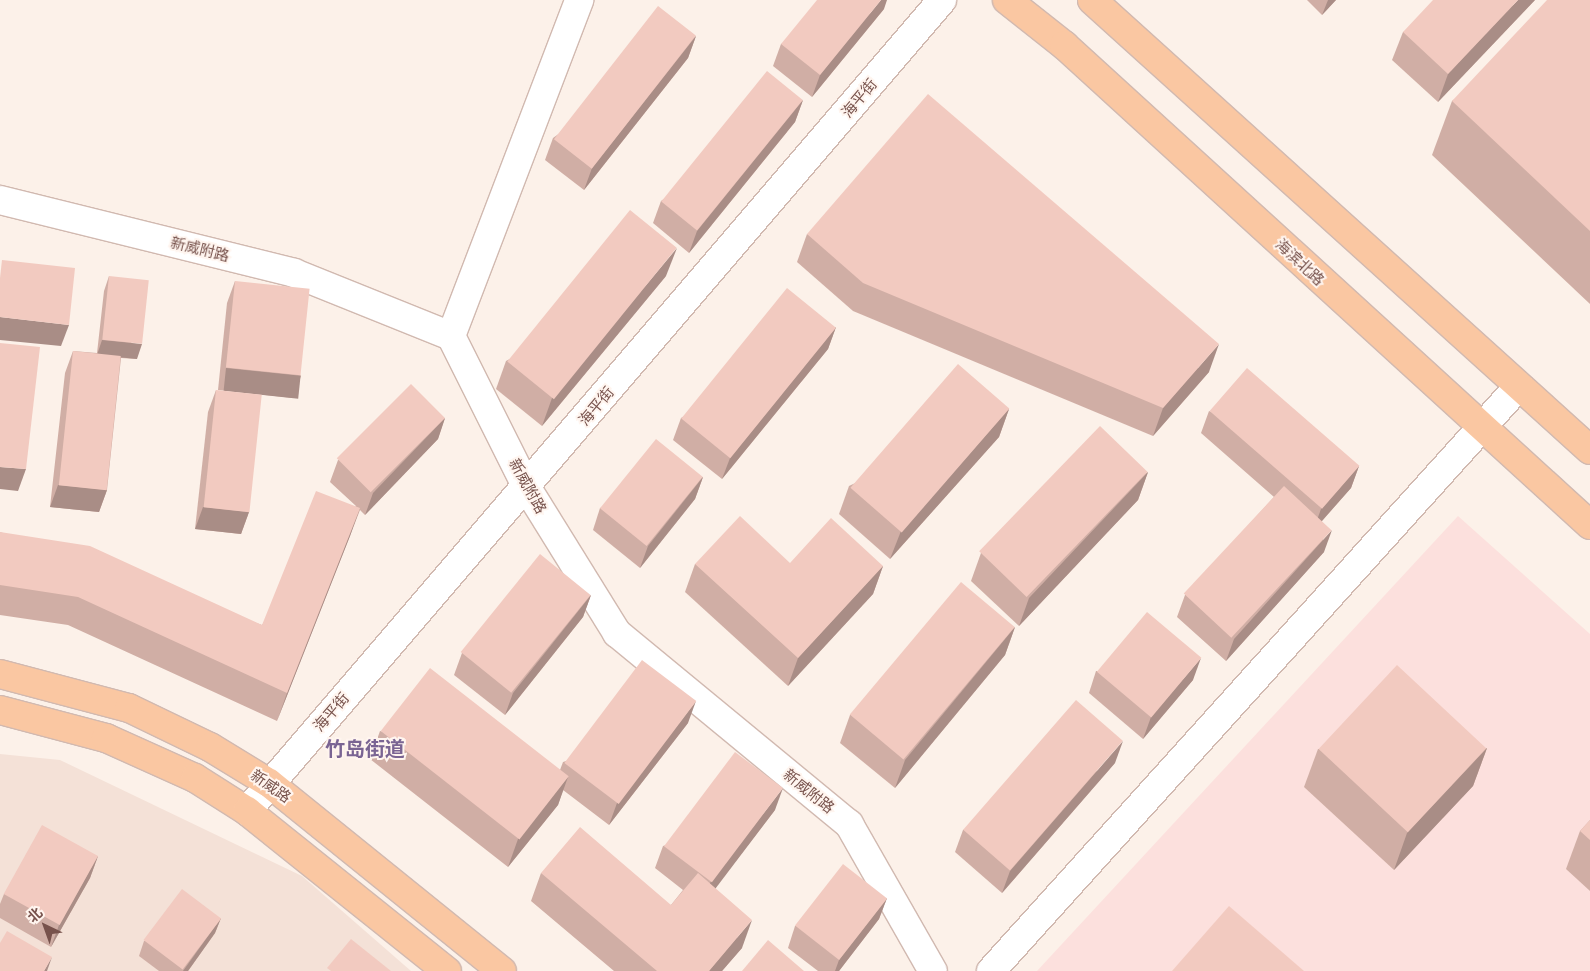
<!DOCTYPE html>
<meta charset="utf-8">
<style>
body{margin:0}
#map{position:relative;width:1590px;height:971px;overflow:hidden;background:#fcf1e9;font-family:"Space Grotesk","Noto Sans SC",sans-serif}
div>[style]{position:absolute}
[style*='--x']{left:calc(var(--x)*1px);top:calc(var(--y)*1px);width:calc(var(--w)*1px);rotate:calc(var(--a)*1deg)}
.residential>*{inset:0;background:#f4e1d7}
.commercial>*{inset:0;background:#fce0dd}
.roads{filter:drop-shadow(1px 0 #d1b9b0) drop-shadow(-1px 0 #d1b9b0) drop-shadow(0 1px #d1b9b0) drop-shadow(0 -1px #d1b9b0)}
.street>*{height:28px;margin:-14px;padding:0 14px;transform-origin:14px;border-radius:14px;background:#fff}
.primary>*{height:28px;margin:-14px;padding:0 14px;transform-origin:14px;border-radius:14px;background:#fac7a2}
.wall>*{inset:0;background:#d0aea5}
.shaded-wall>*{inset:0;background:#a98d86;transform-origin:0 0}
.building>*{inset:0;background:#f2cac0;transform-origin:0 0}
span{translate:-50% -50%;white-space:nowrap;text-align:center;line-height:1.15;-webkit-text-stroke:4px #fff5ef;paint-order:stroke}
.street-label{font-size:15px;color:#77524c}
.district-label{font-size:20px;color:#7a6493;font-weight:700}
.north{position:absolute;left:20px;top:901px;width:50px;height:50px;-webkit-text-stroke:4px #fff5ef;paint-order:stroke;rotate:318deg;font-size:14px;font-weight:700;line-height:20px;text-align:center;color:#77524c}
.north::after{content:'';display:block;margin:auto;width:18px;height:22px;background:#77524c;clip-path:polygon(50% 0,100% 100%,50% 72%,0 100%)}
</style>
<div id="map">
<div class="residential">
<i style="clip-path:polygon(0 754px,60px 760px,302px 876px,411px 971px,0 971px)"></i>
</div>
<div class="commercial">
<i style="clip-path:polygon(1458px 516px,1590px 634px,1590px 971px,1037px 971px)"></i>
</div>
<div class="roads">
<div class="street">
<i style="--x:0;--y:200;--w:303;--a:13.9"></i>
<i style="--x:294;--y:273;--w:169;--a:21.9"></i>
<i style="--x:451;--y:336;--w:170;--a:63.4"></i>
<i style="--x:527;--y:488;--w:171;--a:58.2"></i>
<i style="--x:617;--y:633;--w:301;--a:39.5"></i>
<i style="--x:849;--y:824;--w:169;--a:60.3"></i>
<i style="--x:451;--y:336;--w:360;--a:-69.1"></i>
<i style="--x:247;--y:811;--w:1068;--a:-49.4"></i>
<i style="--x:991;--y:971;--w:788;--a:-47.93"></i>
</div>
<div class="primary">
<i style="--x:1007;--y:0;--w:73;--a:38.3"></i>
<i style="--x:1064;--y:45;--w:712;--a:42.38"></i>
<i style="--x:1092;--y:0;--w:671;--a:42.1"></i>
<i style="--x:0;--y:674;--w:133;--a:14.8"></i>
<i style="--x:129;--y:708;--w:90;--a:25.7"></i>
<i style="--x:210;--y:747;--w:69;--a:31.4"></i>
<i style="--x:269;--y:783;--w:299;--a:38.9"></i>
<i style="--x:0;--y:710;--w:110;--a:14.8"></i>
<i style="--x:106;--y:738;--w:98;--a:24.2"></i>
<i style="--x:195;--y:778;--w:62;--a:32.4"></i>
<i style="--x:247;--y:811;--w:256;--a:38.7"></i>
</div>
</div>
<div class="wall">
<i style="clip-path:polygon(1307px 0,1336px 0,1322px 15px)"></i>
<i style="clip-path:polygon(1535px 0,1438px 102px,1392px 60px,1403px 32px)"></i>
<i style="clip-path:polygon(1590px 0,1590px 304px,1432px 155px,1452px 101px)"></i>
<i style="clip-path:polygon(884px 9px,812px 97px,773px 66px,781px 44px)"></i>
<i style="clip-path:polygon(696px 36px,688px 58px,584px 190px,545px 160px,553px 138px)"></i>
<i style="clip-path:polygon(803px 100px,795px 122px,689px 253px,653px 223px,661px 201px)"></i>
<i style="clip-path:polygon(807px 234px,1209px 372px,1153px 436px,853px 311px,797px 262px)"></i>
<i style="clip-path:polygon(109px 276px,137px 359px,121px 358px,107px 490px,99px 512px,50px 507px,65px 373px,73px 351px,97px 353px,104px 291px)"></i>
<i style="clip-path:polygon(666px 276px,542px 426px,496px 389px,506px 361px)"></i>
<i style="clip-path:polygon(235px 281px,301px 376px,293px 398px,218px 390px,227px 303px)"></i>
<i style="clip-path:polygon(836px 327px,828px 349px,722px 479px,673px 440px,681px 418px)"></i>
<i style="clip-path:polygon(216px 390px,249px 512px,241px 534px,195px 529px,208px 412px)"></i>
<i style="clip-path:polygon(1009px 409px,999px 437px,890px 559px,839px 514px,849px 486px)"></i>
<i style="clip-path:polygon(1209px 411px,1359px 466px,1351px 488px,1322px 521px,1324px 552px,1226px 661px,1177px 617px,1185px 595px,1274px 497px,1201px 433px)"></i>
<i style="clip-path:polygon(445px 418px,438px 439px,365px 515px,360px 510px,350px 536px,277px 721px,68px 625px,0 615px,0 532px,262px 625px,356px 506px,330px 482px,338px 460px)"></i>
<i style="clip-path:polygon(1148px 472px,1138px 500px,1019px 626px,971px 581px,981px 553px)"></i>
<i style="clip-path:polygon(703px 477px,695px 499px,640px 568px,593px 530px,600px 508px)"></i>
<i style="clip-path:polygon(790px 563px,883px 566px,873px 594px,788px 686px,685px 592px,695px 564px)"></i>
<i style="clip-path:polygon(591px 595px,583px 617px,505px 715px,454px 675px,462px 653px)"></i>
<i style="clip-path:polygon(1015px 627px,1005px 655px,895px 788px,840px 743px,850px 715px)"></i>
<i style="clip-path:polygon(1096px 671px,1193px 680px,1143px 739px,1089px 693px)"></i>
<i style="clip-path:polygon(688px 723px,609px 825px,563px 790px,558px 805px,508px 867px,370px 759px,380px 731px,560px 770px,563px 762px)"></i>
<i style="clip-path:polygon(1487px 748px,1473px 786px,1394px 870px,1304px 787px,1318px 749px)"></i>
<i style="clip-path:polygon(1115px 763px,1002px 893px,955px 852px,963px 830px)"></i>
<i style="clip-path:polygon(775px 810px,715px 888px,742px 948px,722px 971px,614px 971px,531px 901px,541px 873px,671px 905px,683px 890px,655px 868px,663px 846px)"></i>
<i style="clip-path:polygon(1590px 820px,1590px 891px,1566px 869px,1580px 831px)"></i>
<i style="clip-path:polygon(98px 856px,90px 878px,51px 947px,0 918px,0 904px,4px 894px)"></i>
<i style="clip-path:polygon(887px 898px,879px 919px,839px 971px,818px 971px,788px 948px,795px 926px)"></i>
<i style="clip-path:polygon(221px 918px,215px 933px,188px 971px,159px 971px,139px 956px,144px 941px)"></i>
</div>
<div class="shaded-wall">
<i style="clip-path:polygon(881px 0,887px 0,884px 9px,812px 97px,820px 75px)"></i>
<i style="clip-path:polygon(1328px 0,1336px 0,1322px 15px)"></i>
<i style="clip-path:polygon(1518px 0,1535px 0,1438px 102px,1448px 74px)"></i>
<i style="clip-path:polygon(696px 36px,688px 58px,584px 190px,592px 168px)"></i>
<i style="clip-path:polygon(803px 100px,795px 122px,689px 253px,697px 231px)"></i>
<i style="clip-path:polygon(677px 248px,666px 276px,542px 426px,552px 398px)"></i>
<i style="clip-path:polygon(0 317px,69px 325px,61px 346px,0 340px)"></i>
<i style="clip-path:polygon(836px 327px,828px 349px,722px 479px,730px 458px)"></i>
<i style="clip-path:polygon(102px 340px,142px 344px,137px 359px,97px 355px)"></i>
<i style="clip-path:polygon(1219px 344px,1209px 372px,1153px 436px,1163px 408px)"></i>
<i style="left:226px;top:368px;width:75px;height:23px;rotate:6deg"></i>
<i style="clip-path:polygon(1009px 409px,999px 437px,890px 559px,901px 531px)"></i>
<i style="clip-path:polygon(445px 418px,438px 439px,365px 515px,373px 493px)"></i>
<i style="clip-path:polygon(1359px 466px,1351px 488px,1313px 531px,1321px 509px)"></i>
<i style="clip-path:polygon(0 467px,26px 469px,18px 491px,0 489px)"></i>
<i style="clip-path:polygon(1148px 472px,1138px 500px,1019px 626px,1029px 598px)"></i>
<i style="clip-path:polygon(703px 477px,695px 499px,640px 568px,648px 546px)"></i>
<i style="clip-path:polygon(58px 485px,107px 490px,99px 512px,50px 507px)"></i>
<i style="clip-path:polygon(203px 507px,249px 512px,241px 534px,195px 529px)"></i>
<i style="clip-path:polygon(360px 508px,350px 536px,277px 721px,287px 693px)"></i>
<i style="clip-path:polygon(1332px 530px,1324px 552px,1226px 661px,1234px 639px)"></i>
<i style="clip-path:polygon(883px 566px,873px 594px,788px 686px,798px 658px)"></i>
<i style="clip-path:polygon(591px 595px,583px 617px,505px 715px,513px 693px)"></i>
<i style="clip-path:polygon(1015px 627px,1005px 655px,895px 788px,905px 760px)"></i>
<i style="clip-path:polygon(1201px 658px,1193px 680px,1143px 739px,1151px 717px)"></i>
<i style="clip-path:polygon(696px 701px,688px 723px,609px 825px,617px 803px)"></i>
<i style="clip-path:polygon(1123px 741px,1115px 763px,1002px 893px,1010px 871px)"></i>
<i style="clip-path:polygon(1487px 748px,1473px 786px,1394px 870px,1407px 833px)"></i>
<i style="clip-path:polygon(568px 777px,558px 805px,508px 867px,518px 839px)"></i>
<i style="clip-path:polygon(783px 788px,775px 810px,703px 905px,710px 883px)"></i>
<i style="clip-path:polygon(98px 856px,90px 878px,51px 947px,59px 925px)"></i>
<i style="clip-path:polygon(887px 898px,879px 919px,839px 971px,835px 971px,839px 960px)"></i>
<i style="clip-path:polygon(221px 918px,215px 933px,188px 971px,183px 971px)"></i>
<i style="clip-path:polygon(752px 920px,742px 948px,722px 971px,709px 971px)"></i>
<i style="clip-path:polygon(52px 957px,47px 971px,44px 971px)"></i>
</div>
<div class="building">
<i style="clip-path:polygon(817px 0,881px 0,820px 75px,781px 44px)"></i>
<i style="clip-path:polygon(1433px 0,1518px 0,1448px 74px,1403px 32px)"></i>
<i style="clip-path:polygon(1547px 0,1590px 0,1590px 231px,1452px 101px)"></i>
<i style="left:658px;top:6px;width:48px;height:169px;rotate:38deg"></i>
<i style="left:767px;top:71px;width:46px;height:168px;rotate:39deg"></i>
<i style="clip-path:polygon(928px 94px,1219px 344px,1163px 408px,863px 283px,807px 234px)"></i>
<i style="left:630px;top:210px;width:60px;height:195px;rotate:39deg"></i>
<i style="clip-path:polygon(2px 260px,75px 268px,69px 325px,0 317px,0 278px)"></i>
<i style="left:109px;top:276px;width:40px;height:64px;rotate:6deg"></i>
<i style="left:235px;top:281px;width:75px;height:87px;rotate:6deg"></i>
<i style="left:787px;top:288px;width:63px;height:168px;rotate:39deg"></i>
<i style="clip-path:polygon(0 343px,40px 347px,26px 469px,0 467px)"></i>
<i style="left:73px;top:351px;width:48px;height:135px;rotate:6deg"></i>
<i style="left:958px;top:364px;width:68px;height:164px;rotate:41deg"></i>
<i style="left:1247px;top:368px;width:149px;height:57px;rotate:41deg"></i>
<i style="left:411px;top:384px;width:48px;height:105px;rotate:45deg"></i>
<i style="left:216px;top:390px;width:46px;height:118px;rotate:6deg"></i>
<i style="left:1100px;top:426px;width:66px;height:174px;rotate:44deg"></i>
<i style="left:656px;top:439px;width:60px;height:89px;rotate:39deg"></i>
<i style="left:1284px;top:486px;width:65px;height:147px;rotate:43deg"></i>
<i style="clip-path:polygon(316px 491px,360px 508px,287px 693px,78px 597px,0 585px,0 532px,90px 546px,262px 625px)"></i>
<i style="clip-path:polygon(740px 516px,790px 563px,831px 518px,883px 566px,798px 658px,695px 564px)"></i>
<i style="left:540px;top:554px;width:65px;height:126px;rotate:39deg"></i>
<i style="left:961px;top:582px;width:70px;height:173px;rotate:40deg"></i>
<i style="left:1147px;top:612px;width:71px;height:78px;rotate:40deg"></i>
<i style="left:642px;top:660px;width:68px;height:129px;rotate:37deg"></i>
<i style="left:1397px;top:665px;width:122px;height:115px;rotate:43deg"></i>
<i style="left:430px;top:668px;width:176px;height:80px;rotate:38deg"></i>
<i style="left:1076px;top:700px;width:62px;height:172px;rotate:41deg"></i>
<i style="left:735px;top:752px;width:60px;height:118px;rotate:37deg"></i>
<i style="clip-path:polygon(1590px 820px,1590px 840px,1580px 831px)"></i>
<i style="left:42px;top:825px;width:64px;height:79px;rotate:29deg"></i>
<i style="clip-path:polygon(580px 827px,671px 905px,698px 873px,752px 920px,709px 971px,657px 971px,541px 873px)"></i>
<i style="left:843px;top:864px;width:56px;height:78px;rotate:38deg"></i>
<i style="left:182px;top:889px;width:49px;height:64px;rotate:37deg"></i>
<i style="clip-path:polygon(1229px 906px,1304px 971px,1172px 971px)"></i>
<i style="clip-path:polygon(7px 931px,52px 957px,44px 971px,0 971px,0 943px)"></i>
<i style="clip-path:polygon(351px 939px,391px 971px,331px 971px,327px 968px)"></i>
<i style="clip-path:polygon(768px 940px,804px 971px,742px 971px)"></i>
</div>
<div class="street-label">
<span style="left:859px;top:98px;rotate:-50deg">海平街</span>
<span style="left:200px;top:249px;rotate:14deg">新威附路</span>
<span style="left:1300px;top:262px;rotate:43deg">海滨北路</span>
<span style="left:596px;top:406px;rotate:-50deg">海平街</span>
<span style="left:528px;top:486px;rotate:61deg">新威附路</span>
<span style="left:331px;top:712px;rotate:-49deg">海平街</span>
<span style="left:271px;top:786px;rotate:35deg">新威路</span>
<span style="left:809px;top:791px;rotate:39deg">新威附路</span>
</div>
<div class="district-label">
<span style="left:365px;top:749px">竹岛街道</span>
</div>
<div class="north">北</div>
</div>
